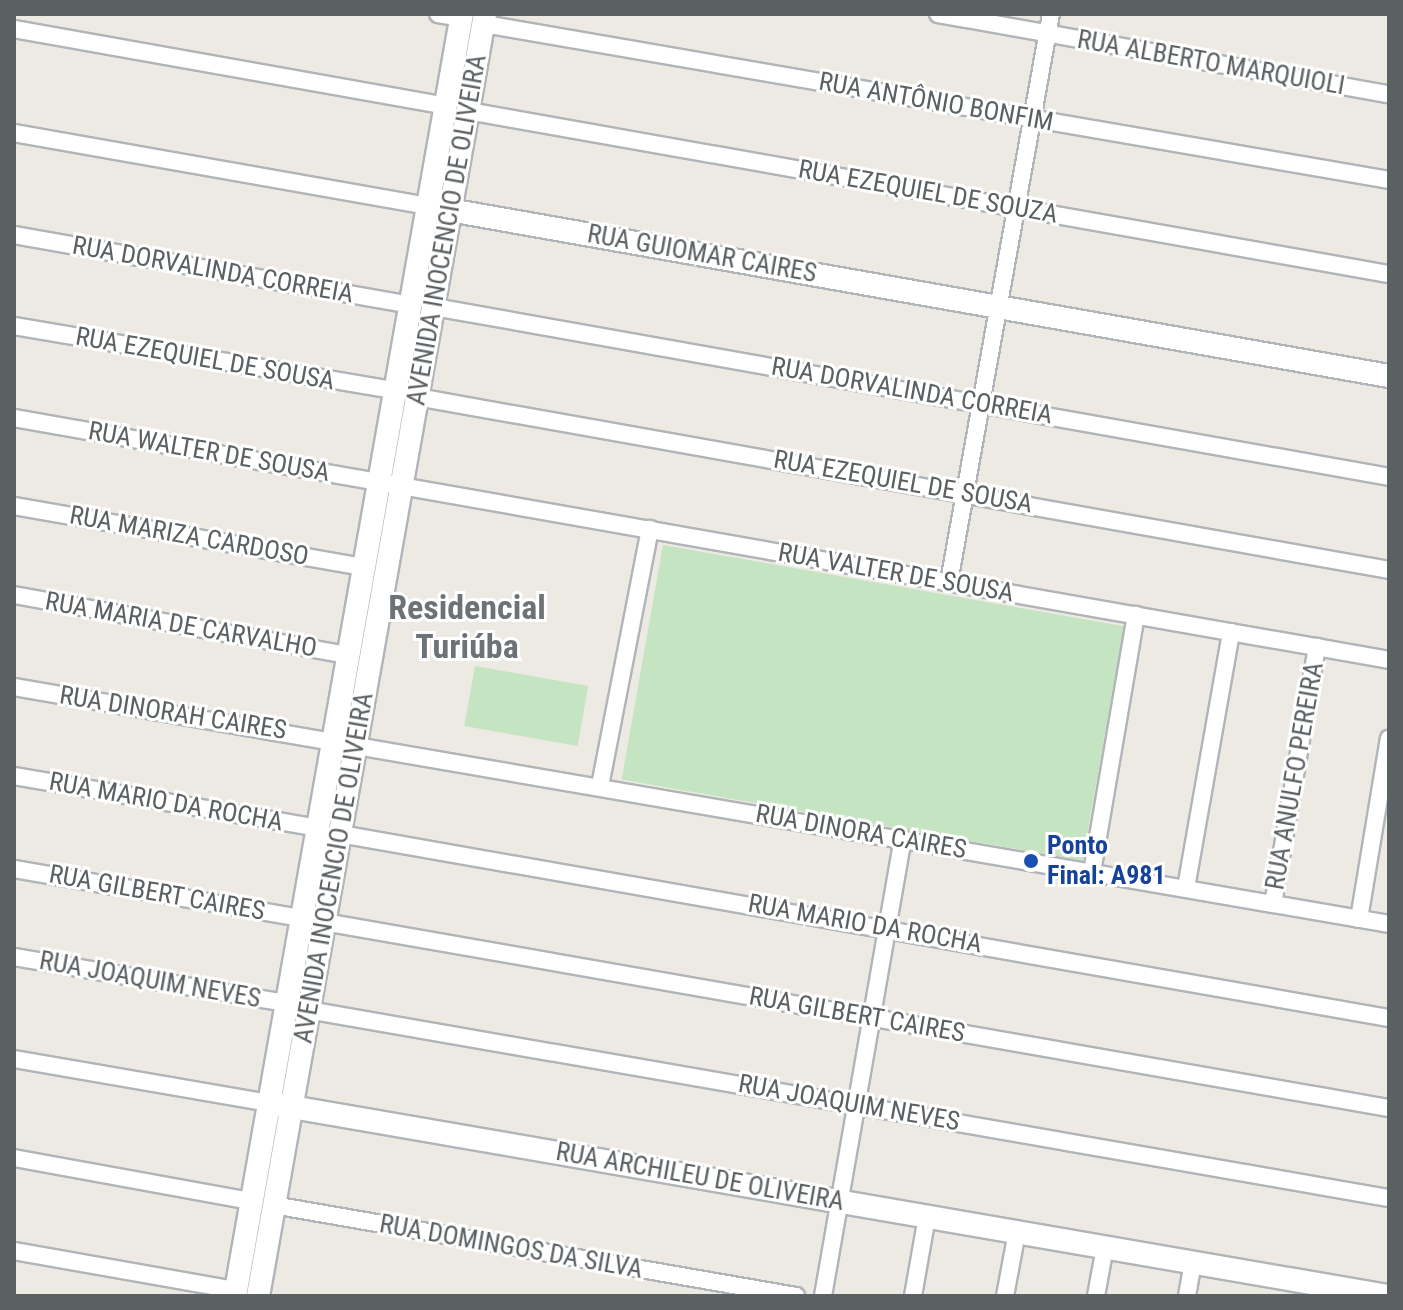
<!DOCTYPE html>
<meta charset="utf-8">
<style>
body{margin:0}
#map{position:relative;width:1403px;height:1310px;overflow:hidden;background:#edeae3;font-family:"Roboto Condensed",sans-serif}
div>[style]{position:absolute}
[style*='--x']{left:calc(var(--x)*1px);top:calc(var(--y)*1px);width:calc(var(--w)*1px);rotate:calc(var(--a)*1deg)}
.green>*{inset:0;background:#c5e4c1;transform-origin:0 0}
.roads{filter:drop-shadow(2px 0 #b1b4b8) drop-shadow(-2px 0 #b1b4b8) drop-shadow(0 2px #b1b4b8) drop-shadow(0 -2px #b1b4b8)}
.street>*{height:16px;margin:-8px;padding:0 8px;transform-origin:8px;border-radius:8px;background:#fff}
.secondary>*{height:22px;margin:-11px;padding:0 11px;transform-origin:11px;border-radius:11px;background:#fff}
.dots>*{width:22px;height:22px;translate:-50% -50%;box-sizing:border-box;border:4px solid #fff;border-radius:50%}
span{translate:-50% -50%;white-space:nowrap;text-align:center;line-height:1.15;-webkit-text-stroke:6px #fff;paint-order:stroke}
.street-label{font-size:26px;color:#5b6063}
.transit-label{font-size:26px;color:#164399;font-weight:700}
.left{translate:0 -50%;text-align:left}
.district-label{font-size:34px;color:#6c7275;font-weight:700}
.frame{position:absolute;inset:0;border:16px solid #5b6063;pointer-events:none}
</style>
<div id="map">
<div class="green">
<i style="left:663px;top:545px;width:468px;height:238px;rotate:10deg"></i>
<i style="left:475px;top:666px;width:115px;height:61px;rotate:10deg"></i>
</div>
<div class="roads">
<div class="street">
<i style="--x:438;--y:14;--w:23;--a:10"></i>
<i style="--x:938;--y:14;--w:458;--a:10.1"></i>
<i style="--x:484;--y:24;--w:918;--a:9.78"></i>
<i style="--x:14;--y:29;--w:439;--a:10.1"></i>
<i style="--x:468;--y:111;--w:935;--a:10.04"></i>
<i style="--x:14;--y:133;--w:421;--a:10"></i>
<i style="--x:14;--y:235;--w:404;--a:10"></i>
<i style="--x:434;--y:307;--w:970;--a:10.09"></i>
<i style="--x:14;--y:326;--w:388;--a:9.6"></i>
<i style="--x:417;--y:397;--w:987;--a:10.09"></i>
<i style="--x:14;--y:418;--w:1396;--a:9.98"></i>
<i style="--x:14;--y:506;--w:355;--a:9.9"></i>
<i style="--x:949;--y:582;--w:577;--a:-79.82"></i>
<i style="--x:14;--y:595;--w:339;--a:10.2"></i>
<i style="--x:14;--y:687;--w:1395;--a:9.78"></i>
<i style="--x:14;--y:776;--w:307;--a:9.7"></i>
<i style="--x:600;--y:786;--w:262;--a:-79"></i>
<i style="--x:340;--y:834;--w:1065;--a:9.95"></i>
<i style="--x:14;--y:869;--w:290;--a:9.7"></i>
<i style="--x:1092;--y:872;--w:261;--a:-80.3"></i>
<i style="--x:1186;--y:888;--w:260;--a:-80"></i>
<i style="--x:1273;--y:904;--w:261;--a:-80.3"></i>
<i style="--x:1359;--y:919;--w:183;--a:-80.6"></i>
<i style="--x:324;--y:922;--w:1081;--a:9.91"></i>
<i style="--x:14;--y:957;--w:277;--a:9.6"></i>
<i style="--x:308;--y:1010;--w:1097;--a:9.87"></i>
<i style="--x:14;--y:1059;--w:259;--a:9.8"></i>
<i style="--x:14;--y:1158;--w:241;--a:10.3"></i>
<i style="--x:273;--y:1205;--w:531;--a:9.87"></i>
<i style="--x:14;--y:1251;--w:225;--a:10"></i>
<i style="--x:823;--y:1296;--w:464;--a:-80.1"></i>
<i style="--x:913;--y:1296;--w:80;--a:-80"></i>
<i style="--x:1005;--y:1296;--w:65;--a:-79.4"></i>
<i style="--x:1096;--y:1296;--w:50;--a:-79.6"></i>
<i style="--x:1187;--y:1296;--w:34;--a:-80"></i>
</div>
<div class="secondary">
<i style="--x:438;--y:208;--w:966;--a:10.02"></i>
<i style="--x:280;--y:1105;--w:1123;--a:9.79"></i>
<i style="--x:235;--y:1296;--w:1302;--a:-79.96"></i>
<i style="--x:258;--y:1296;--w:1302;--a:-79.96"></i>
</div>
</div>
<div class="dots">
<i style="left:1031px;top:861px;background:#1a4fb4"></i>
</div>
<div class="street-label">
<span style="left:1211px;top:63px;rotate:10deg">RUA ALBERTO MARQUIOLI</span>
<span style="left:936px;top:102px;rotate:10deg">RUA ANTÔNIO BONFIM</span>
<span style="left:928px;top:192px;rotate:10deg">RUA EZEQUIEL DE SOUZA</span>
<span style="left:447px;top:230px;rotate:-80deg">AVENIDA INOCENCIO DE OLIVEIRA</span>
<span style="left:702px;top:254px;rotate:10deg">RUA GUIOMAR CAIRES</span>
<span style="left:213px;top:270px;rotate:10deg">RUA DORVALINDA CORREIA</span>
<span style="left:205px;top:359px;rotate:10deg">RUA EZEQUIEL DE SOUSA</span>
<span style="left:912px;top:391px;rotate:10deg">RUA DORVALINDA CORREIA</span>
<span style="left:209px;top:452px;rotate:10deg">RUA WALTER DE SOUSA</span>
<span style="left:903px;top:482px;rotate:10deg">RUA EZEQUIEL DE SOUSA</span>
<span style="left:189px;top:536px;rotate:10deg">RUA MARIZA CARDOSO</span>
<span style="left:896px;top:573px;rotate:10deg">RUA VALTER DE SOUSA</span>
<span style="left:181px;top:625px;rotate:10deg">RUA MARIA DE CARVALHO</span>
<span style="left:173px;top:713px;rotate:9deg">RUA DINORAH CAIRES</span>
<span style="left:1295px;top:776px;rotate:-80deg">RUA ANULFO PEREIRA</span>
<span style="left:166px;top:802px;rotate:10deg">RUA MARIO DA ROCHA</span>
<span style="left:861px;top:832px;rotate:10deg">RUA DINORA CAIRES</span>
<span style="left:334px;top:868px;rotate:-80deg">AVENIDA INOCENCIO DE OLIVEIRA</span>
<span style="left:157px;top:893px;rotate:10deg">RUA GILBERT CAIRES</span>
<span style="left:865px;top:924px;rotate:10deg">RUA MARIO DA ROCHA</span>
<span style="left:150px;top:980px;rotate:10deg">RUA JOAQUIM NEVES</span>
<span style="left:857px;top:1015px;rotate:10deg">RUA GILBERT CAIRES</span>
<span style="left:849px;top:1103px;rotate:10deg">RUA JOAQUIM NEVES</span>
<span style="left:700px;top:1177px;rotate:10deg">RUA ARCHILEU DE OLIVEIRA</span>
<span style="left:511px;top:1247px;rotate:10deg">RUA DOMINGOS DA SILVA</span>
</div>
<div class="transit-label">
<span class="left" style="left:1047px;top:861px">Ponto<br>Final: A981</span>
</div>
<div class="district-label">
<span style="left:467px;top:627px">Residencial<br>Turiúba</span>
</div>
<div class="frame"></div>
</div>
